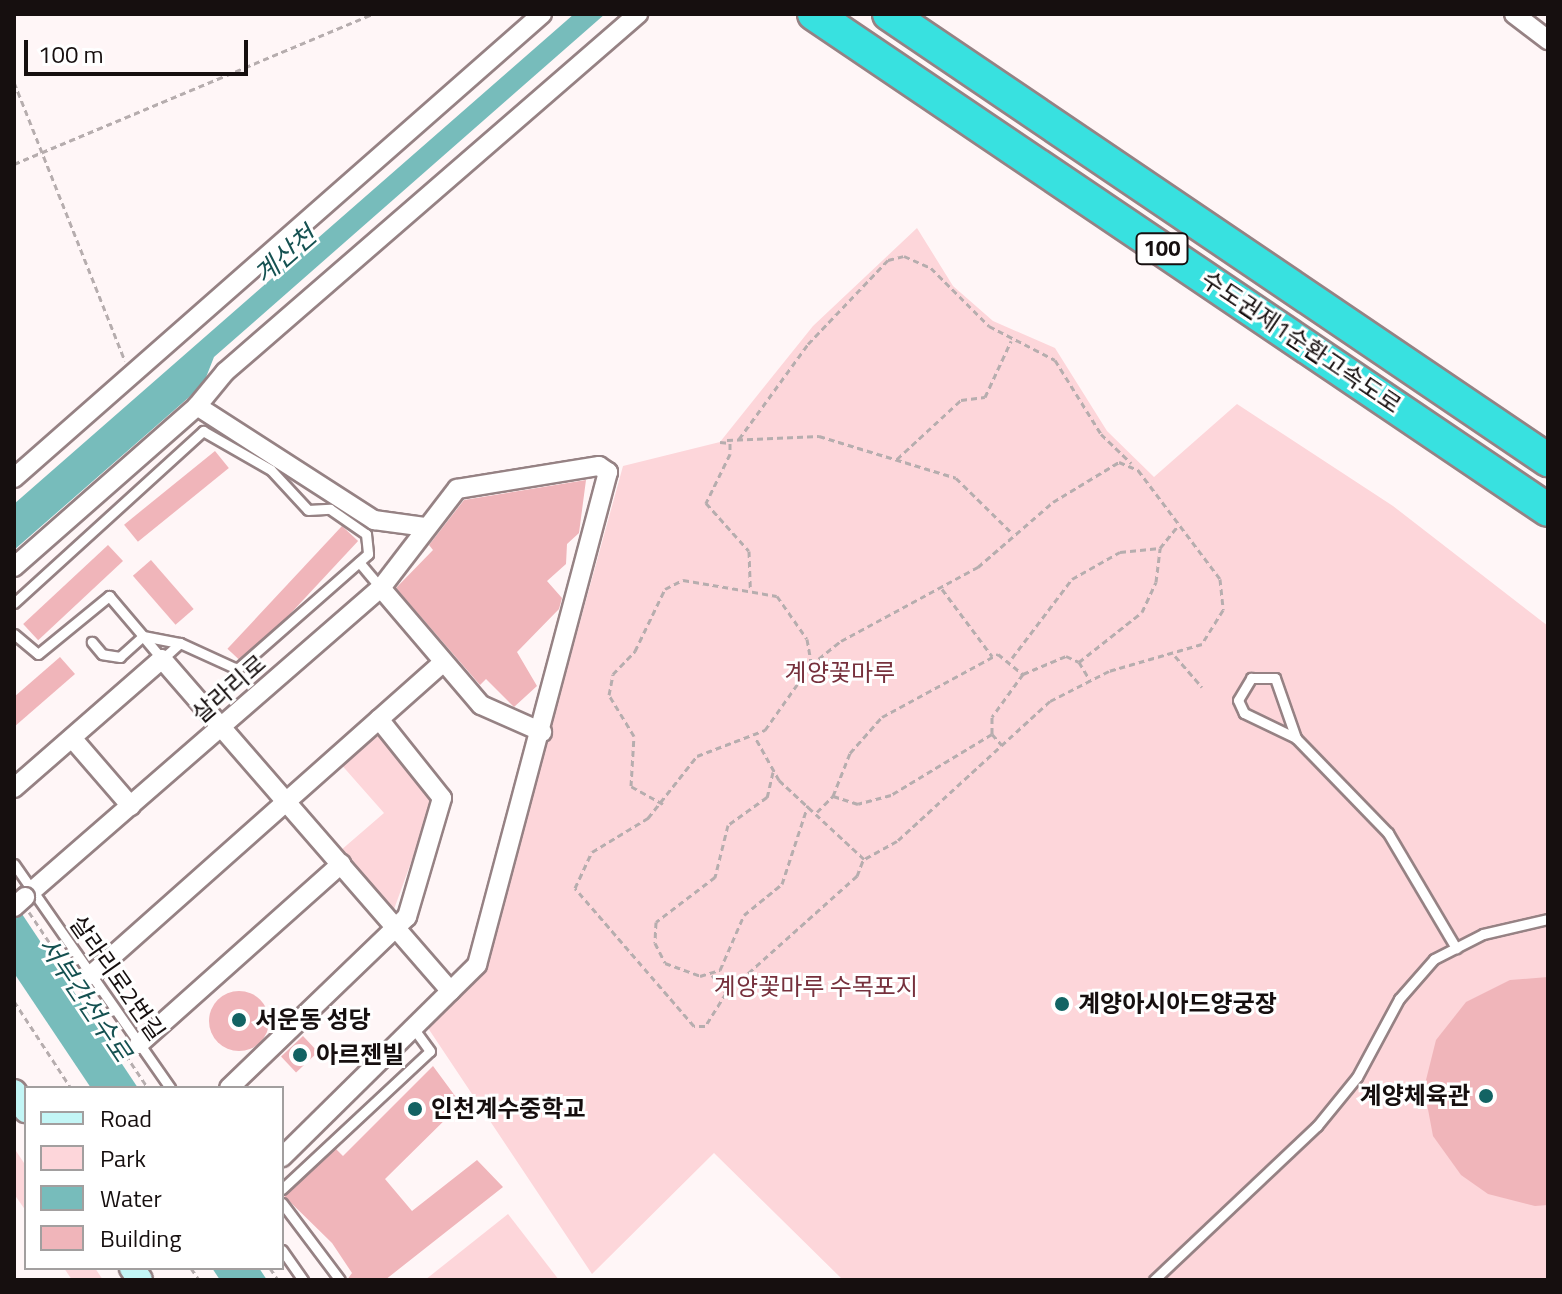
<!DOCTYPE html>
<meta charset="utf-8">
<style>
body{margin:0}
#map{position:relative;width:1562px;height:1294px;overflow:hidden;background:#fff6f7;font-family:"Titillium Web","Noto Sans KR",sans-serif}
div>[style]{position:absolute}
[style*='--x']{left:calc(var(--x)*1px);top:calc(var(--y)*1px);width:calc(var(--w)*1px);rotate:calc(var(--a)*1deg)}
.green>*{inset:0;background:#fdd6da}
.water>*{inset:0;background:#77bcbb}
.building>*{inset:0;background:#f0b5ba;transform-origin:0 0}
.round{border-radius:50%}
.path>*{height:3px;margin-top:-1.5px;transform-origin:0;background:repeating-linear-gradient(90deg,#b6adae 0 6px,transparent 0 10px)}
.roads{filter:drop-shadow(2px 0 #968284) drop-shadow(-2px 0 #968284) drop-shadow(0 2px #968284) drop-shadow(0 -2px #968284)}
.service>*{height:9px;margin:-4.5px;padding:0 4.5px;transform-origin:4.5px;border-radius:4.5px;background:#fff}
.minor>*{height:18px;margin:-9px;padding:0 9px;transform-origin:9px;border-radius:9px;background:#fff}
.secondary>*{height:24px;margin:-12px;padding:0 12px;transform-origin:12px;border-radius:12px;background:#c3f6f6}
.motorway>*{height:32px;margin:-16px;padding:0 16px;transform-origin:16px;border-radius:16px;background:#38e1e0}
.bridges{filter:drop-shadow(2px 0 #968284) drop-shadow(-2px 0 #968284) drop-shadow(0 2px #968284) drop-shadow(0 -2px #968284)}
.minor-bridge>*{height:18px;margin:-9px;padding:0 9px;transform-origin:9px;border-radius:9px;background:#fff}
.dots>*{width:22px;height:22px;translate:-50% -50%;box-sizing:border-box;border:4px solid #fff;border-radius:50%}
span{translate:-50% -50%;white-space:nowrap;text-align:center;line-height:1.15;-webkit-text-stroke:6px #fff;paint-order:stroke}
.shield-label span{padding:2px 6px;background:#fff;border:2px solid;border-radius:6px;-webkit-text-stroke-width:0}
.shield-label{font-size:22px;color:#160f0f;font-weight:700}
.street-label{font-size:24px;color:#160f0f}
.park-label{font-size:24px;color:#76303c}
.poi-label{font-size:24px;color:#160f0f;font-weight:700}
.left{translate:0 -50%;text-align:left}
.right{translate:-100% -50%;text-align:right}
.water-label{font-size:26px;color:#155151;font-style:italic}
.frame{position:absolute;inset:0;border:16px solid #160f0f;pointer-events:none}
.legend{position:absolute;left:24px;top:1086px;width:260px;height:184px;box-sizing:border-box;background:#fff;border:2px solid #a29f9f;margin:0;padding:10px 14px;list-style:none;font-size:24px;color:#160f0f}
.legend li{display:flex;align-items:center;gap:16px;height:40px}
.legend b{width:40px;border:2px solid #a29f9f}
.scale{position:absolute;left:24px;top:40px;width:224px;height:36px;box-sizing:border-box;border:4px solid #160f0f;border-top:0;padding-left:10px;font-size:24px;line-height:28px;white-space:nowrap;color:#160f0f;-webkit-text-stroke:6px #fff;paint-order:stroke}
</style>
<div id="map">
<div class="green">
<i style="clip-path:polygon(917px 228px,953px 286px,993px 321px,1055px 348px,1107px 431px,1154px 477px,1237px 404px,1393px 506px,1548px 626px,1548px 1280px,843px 1280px,714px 1153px,592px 1274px,426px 1025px,485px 967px,623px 466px,720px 442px,813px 326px)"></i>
<i style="clip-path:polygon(379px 727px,434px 799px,393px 912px,340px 851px,384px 813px,339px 762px)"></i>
<i style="clip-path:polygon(14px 1148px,26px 1166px,26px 1211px,14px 1194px)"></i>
<i style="clip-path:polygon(508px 1214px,559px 1280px,425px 1280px)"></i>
<i style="clip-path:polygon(64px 1268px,95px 1268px,103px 1280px,72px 1280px)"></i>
</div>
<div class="water">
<i style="clip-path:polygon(574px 14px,605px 14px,214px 357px,203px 385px,14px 550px,14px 504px)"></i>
<i style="clip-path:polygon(14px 902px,138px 1088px,91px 1088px,14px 973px)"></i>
<i style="clip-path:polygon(212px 1268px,259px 1268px,267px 1280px,220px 1280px)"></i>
</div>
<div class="building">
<i style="left:215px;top:451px;width:22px;height:117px;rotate:51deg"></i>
<i style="clip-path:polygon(586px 480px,579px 533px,567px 544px,566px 564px,547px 581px,562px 598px,559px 609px,517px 652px,537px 686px,514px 707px,486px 679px,480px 685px,396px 588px,433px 550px,429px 545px,464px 500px)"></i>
<i style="left:342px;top:526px;width:22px;height:168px;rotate:43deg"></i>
<i style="left:108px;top:545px;width:22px;height:116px;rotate:47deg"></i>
<i style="left:151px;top:560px;width:65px;height:24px;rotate:49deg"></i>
<i style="clip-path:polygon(60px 657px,75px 674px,14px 727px,14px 697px)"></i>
<i style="clip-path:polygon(1548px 977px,1548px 1205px,1535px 1206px,1488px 1194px,1461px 1175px,1433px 1136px,1424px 1088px,1436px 1040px,1466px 1002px,1510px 980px)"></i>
<i class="round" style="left:209px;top:991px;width:60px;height:60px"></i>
<i style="left:303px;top:1036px;width:22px;height:30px;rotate:47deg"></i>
<i style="clip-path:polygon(433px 1066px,461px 1104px,385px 1179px,412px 1211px,477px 1160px,503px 1187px,385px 1280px,347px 1280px,352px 1273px,332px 1243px,284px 1196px,336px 1149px,343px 1156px)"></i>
</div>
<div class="path">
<i style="--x:14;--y:82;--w:300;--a:68.3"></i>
<i style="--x:14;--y:164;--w:389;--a:-22.7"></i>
<i style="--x:739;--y:439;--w:117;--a:-54"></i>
<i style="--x:808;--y:344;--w:116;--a:-46.4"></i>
<i style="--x:888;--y:260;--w:16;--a:-14"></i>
<i style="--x:904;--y:256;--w:30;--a:24"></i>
<i style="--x:931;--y:268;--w:82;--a:45"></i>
<i style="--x:989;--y:326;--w:74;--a:27.3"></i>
<i style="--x:1055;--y:360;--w:87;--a:58.1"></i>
<i style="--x:1101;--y:434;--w:42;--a:44"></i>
<i style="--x:727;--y:440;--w:92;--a:-2.5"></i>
<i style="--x:819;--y:436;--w:143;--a:17"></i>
<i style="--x:956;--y:478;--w:80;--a:44.5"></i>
<i style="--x:720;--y:442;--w:10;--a:6"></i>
<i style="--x:730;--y:443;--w:11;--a:90"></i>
<i style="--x:730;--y:454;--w:55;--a:116.1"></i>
<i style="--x:706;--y:503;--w:64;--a:48.1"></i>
<i style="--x:749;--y:551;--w:38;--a:88"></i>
<i style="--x:897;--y:459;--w:87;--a:-42.7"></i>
<i style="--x:961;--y:400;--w:24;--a:-7"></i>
<i style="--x:985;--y:397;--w:62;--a:-65.1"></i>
<i style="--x:942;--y:589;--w:84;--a:53.3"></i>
<i style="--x:998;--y:654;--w:32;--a:39"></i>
<i style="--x:1023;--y:674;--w:53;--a:125.8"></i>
<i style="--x:992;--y:717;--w:17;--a:90"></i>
<i style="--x:992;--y:734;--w:118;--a:148.9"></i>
<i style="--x:891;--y:795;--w:34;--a:165"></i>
<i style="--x:858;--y:804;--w:26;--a:-162"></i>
<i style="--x:833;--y:796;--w:46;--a:-68.4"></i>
<i style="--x:850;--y:753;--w:48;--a:-48.4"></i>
<i style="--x:882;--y:717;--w:132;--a:-28.5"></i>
<i style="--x:1175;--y:656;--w:41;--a:48.9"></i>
<i style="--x:1012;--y:658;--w:99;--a:-52.8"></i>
<i style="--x:1072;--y:579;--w:55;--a:-29.4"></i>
<i style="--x:1120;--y:552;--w:40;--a:-5.7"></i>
<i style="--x:1160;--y:548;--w:28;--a:-51"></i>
<i style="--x:1079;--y:662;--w:80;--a:-38.4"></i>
<i style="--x:1142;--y:612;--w:33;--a:-65"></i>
<i style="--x:1156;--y:582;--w:34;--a:-83"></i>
<i style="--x:1023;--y:674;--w:47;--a:-22.7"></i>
<i style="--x:1066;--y:656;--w:14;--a:25"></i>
<i style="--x:1079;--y:662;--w:21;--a:59"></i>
<i style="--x:992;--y:734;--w:15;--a:48"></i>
<i style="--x:773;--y:772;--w:26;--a:103"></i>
<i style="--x:767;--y:797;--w:48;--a:144.3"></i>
<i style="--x:728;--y:825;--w:54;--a:104"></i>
<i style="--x:715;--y:877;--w:74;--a:142.7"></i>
<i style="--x:656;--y:922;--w:21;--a:93"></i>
<i style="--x:655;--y:943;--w:22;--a:63"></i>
<i style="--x:665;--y:963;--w:37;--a:20"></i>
<i style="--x:700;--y:976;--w:21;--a:-17"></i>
<i style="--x:720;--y:970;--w:60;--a:-66.4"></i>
<i style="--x:744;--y:915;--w:49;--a:-39.2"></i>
<i style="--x:782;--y:884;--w:83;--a:-71.8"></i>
<i style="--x:663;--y:804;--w:37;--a:-151"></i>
<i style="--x:631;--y:786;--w:50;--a:-86.6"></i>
<i style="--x:634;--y:736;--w:48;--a:-121.4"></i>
<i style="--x:609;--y:695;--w:21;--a:-79"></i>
<i style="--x:613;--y:674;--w:32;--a:-46"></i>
<i style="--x:635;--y:651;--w:69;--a:-64.2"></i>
<i style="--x:665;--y:589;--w:20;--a:-27"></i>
<i style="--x:683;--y:580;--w:95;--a:9.7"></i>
<i style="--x:777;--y:596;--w:52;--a:55.1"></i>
<i style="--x:807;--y:639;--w:23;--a:80"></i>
<i style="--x:817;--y:812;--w:23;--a:-45"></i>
<i style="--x:29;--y:912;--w:81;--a:56.1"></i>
<i style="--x:712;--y:975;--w:23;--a:52"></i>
<i style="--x:726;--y:993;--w:176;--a:-41.8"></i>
<i style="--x:857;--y:876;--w:17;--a:-69"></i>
<i style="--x:81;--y:988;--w:120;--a:56.2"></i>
<i style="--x:726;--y:993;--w:39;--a:122"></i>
<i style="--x:705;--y:1026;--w:11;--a:180"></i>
<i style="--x:694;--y:1026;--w:182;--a:-130.8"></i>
<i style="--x:575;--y:888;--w:40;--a:-65"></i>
<i style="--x:592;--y:852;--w:66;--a:-31.3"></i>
<i style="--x:648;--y:818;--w:79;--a:-51.7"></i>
<i style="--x:697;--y:756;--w:73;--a:-20.9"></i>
<i style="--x:765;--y:730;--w:80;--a:-54.7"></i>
<i style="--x:811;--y:665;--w:38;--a:-39"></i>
<i style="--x:841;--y:641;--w:156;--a:-28.4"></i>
<i style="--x:978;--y:567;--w:99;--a:-40.9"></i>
<i style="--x:1053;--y:502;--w:77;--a:-31.2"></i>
<i style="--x:1119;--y:462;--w:21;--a:23"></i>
<i style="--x:1138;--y:470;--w:136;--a:53"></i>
<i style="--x:1220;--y:579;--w:31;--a:84"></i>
<i style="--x:1223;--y:610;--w:40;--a:122"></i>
<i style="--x:1202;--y:644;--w:97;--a:163.8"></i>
<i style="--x:1109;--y:671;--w:66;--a:153"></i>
<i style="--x:1050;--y:701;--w:207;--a:137.5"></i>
<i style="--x:897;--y:841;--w:38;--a:151"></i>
<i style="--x:864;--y:859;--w:116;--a:-137.1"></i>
<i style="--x:779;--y:780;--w:49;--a:-119.2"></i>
<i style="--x:14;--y:1001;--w:104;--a:56.8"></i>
<i style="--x:191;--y:1268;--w:14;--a:56"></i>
<i style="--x:270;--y:1268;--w:14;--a:56"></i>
</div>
<div class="roads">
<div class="service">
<i style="--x:359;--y:562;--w:34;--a:50"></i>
<i style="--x:14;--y:603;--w:256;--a:-42.3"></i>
<i style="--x:203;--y:431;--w:78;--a:29.8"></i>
<i style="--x:271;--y:470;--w:54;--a:47.2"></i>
<i style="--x:308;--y:510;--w:22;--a:-3"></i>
<i style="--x:330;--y:509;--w:44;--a:34.8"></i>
<i style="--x:366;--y:534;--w:20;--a:84"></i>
<i style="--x:368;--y:554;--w:174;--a:138.7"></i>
<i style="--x:237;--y:669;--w:63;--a:-155.5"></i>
<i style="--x:180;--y:643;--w:24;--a:138"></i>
<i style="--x:162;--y:659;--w:30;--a:-130"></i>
<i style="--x:143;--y:636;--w:31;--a:138"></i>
<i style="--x:120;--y:657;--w:18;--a:-171"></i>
<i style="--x:102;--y:654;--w:16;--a:-130"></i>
<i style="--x:14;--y:634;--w:31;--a:40"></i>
<i style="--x:38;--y:654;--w:92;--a:-39.2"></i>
<i style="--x:109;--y:596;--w:52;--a:49.6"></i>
<i style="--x:143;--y:636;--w:38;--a:11"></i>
<i style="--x:1296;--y:738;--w:58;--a:-154.3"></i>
<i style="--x:1244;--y:713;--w:14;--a:-115"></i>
<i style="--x:1238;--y:700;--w:26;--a:-59"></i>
<i style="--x:1251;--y:678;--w:24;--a:0"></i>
<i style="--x:1275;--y:678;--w:64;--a:70.7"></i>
<i style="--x:1296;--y:738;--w:132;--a:45.9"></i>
<i style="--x:1388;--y:833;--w:134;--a:59.4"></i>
<i style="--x:14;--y:864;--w:273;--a:55.1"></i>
<i style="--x:282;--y:1189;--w:202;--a:-43"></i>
<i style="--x:430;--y:1051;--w:29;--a:-126"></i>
<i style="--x:282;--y:1203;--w:96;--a:53"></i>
<i style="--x:282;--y:1250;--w:37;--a:55"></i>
<i style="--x:1154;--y:1280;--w:224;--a:-43.4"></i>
<i style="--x:1317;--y:1126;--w:63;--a:-50.8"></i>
<i style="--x:1357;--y:1077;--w:89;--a:-61.7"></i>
<i style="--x:1399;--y:999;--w:53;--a:-48.8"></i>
<i style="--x:1434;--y:959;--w:55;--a:-27"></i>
<i style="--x:1483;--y:934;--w:67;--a:-13"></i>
</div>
<div class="minor">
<i style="--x:1514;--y:14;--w:43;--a:37.4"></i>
<i style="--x:197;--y:406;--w:44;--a:-50.5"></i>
<i style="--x:225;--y:372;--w:547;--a:-40.92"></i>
<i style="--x:14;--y:478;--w:703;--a:-41.31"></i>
<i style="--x:14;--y:567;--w:244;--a:-41.3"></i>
<i style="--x:197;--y:406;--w:211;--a:32.8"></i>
<i style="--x:374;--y:520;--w:51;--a:7.8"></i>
<i style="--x:381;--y:588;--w:154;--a:49.5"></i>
<i style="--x:481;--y:705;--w:67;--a:23.9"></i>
<i style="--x:72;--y:738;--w:90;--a:49.1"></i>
<i style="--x:14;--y:788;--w:196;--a:-41.1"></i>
<i style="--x:162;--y:659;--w:440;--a:49"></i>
<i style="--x:25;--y:897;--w:471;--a:-41"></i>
<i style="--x:381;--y:588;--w:125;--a:-52.5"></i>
<i style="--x:457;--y:489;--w:144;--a:-9.2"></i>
<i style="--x:599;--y:466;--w:11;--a:34"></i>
<i style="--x:608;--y:472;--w:510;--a:104.88"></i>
<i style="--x:477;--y:965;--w:274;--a:135.4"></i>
<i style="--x:91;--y:975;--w:471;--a:-41.6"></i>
<i style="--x:139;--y:1044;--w:271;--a:-41.7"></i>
<i style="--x:229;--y:1088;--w:247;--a:-43.9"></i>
<i style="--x:407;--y:917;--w:124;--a:-73.6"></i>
<i style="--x:442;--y:798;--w:101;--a:-128.6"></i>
</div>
<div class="secondary">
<i style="--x:14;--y:1092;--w:22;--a:56"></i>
<i style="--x:132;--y:1268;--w:14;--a:56"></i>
</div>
<div class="motorway">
<i style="--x:814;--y:14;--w:886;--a:34.05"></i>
<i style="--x:889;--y:14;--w:796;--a:34.09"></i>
</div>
</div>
<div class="bridges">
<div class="minor-bridge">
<i style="--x:14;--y:907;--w:15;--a:-42"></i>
</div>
</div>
<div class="dots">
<i style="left:1062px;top:1004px;background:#136363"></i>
<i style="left:239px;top:1020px;background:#136363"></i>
<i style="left:300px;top:1055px;background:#136363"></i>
<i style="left:1486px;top:1096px;background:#136363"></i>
<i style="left:415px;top:1109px;background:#136363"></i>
</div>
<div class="shield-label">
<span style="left:1162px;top:249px">100</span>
</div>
<div class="street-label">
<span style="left:1301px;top:342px;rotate:34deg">수도권제1순환고속도로</span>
<span style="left:229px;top:689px;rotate:-41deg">살라리로</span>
<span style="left:117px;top:978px;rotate:55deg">살라리로2번길</span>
</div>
<div class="park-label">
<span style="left:840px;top:673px">계양꽃마루</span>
<span style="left:816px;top:987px">계양꽃마루 수목포지</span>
</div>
<div class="poi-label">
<span class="left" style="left:1078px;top:1004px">계양아시아드양궁장</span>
<span class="left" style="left:255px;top:1020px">서운동 성당</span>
<span class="left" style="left:316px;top:1055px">아르젠빌</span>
<span class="right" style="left:1470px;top:1096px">계양체육관</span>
<span class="left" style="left:431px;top:1109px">인천계수중학교</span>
</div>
<div class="water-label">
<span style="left:285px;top:255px;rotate:-41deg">계산천</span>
<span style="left:85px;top:999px;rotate:56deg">서부간선수로</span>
</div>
<div class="frame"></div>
<ul class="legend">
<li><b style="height:10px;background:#c3f6f6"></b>Road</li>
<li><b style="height:22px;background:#fdd6da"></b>Park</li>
<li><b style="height:22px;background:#77bcbb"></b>Water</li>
<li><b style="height:22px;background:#f0b5ba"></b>Building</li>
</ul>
<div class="scale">100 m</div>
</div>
